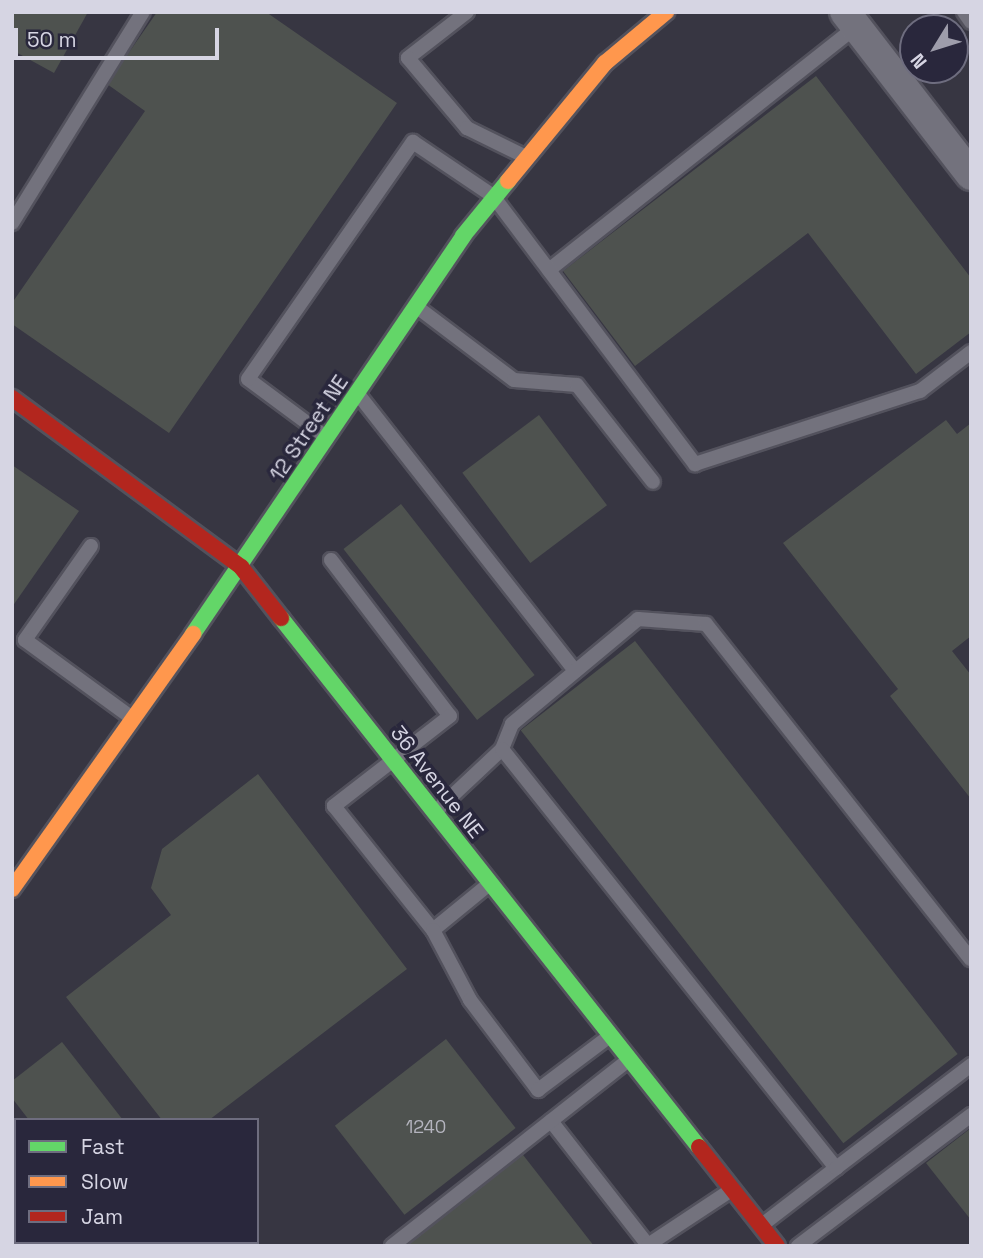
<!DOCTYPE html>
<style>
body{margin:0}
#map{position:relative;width:983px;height:1258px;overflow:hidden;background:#373642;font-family:"Space Grotesk",sans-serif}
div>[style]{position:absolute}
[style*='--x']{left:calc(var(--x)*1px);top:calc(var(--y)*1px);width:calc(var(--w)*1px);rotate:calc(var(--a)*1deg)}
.building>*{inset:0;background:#4e524f;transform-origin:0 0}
.roads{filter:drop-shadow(2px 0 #53525d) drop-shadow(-2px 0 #53525d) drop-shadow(0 2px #53525d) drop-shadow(0 -2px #53525d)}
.lane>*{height:14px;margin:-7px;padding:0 7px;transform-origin:7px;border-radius:7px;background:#73727d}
.street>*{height:30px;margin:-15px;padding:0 15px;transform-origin:15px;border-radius:15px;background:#73727d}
.fast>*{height:16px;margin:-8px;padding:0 8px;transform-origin:8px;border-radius:8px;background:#63d668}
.slow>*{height:16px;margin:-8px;padding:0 8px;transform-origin:8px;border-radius:8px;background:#ff974d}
.jam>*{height:16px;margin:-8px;padding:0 8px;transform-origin:8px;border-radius:8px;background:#b3261e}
span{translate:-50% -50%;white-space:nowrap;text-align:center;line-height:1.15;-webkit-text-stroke:7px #29273c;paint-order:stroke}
.number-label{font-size:18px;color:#b4b4be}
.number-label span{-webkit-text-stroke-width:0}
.street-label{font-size:21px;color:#d6d5e3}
.frame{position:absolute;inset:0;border:14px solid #d6d5e3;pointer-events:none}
.legend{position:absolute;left:14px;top:1118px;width:245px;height:126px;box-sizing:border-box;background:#29273c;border:2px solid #6e6d7f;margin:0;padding:9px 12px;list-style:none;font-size:21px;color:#d6d5e3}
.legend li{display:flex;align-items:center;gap:14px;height:35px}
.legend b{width:35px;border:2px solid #6e6d7f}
.north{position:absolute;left:899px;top:14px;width:70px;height:70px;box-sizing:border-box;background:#29273c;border:2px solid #6e6d7f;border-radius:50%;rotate:232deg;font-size:19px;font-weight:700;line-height:28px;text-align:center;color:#d6d5e3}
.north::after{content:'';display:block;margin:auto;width:24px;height:32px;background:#9e9dab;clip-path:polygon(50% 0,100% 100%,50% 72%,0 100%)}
.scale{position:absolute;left:14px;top:28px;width:205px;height:32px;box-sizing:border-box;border:4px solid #d6d5e3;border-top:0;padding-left:9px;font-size:21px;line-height:24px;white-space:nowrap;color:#d6d5e3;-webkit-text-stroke:5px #29273c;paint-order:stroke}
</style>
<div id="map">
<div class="building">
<i style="clip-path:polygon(12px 12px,88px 12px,54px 73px,12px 50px)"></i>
<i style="clip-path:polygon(157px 12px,266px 12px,397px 103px,169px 433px,12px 324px,12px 303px,145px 111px,107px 84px)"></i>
<i style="clip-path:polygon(816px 76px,971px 278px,971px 332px,916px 374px,808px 233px,635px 366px,563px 271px)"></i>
<i style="left:539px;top:415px;width:113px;height:96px;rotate:53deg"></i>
<i style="clip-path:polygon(946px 420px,957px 434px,971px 423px,971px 636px,952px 651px,971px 675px,971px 799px,890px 696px,898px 689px,783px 543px)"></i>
<i style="clip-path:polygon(12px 465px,79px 511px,12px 607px)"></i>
<i style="left:401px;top:504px;width:217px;height:73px;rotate:52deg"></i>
<i style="left:635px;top:641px;width:524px;height:145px;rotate:52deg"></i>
<i style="clip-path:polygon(258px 774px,407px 969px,209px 1120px,162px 1120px,66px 997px,171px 915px,151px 888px,162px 849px)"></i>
<i style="left:446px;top:1039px;width:113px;height:141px;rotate:52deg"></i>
<i style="clip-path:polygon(62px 1042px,123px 1120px,29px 1120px,12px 1098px,12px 1081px)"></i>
<i style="clip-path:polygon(971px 1128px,971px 1220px,926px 1163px)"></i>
<i style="clip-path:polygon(520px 1151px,594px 1246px,399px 1246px)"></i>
<i style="left:126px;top:1242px;width:94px;height:4px"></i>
</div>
<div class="roads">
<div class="lane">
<i style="--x:467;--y:12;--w:75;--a:142.1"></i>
<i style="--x:408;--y:58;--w:92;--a:49.9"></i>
<i style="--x:467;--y:128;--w:64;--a:26.2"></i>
<i style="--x:964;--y:12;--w:12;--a:55"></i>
<i style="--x:12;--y:223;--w:248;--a:-58.2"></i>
<i style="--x:549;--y:270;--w:392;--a:-38.4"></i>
<i style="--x:417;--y:307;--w:121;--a:37"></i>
<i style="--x:514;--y:380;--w:63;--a:4.5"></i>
<i style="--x:577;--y:385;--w:123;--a:51.9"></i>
<i style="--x:358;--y:394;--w:352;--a:51.9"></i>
<i style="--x:326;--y:437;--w:97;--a:-143.4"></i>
<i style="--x:248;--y:379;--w:289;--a:-55.2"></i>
<i style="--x:413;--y:142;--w:97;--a:34"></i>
<i style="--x:493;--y:196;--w:336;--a:53"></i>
<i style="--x:695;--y:464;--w:237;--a:-18"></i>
<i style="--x:920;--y:391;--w:64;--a:-37.4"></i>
<i style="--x:91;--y:546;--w:115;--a:125.1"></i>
<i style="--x:25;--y:640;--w:132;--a:36.1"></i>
<i style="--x:331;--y:560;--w:196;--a:52.7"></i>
<i style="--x:450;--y:716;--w:147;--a:142.2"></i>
<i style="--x:334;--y:806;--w:159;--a:51.4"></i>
<i style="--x:433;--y:930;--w:71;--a:-39.3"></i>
<i style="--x:502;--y:749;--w:27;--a:-68"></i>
<i style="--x:512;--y:724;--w:164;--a:-39.8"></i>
<i style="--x:638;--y:619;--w:68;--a:4.2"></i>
<i style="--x:706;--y:624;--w:427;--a:51.7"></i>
<i style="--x:435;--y:812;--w:92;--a:-43.2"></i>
<i style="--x:502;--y:749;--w:536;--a:51.44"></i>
<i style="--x:836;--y:1168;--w:93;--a:142.4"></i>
<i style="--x:433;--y:930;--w:79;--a:62.1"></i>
<i style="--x:470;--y:1000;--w:113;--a:52.9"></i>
<i style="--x:538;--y:1090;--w:90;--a:-36.9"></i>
<i style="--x:551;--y:1121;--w:157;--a:52"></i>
<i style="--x:648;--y:1245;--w:100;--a:-33.5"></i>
<i style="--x:12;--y:1149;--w:6;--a:51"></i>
<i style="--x:836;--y:1168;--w:170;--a:-37.3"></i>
<i style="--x:82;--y:1242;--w:4;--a:63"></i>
<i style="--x:392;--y:1246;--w:300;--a:-38.2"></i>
<i style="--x:798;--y:1246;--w:217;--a:-37.1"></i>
</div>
<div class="street">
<i style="--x:845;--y:12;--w:206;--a:52.3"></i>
</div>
<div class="fast">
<i style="--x:281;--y:618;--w:674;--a:51.69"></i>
<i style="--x:193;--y:634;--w:481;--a:-55.8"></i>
<i style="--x:463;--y:236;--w:71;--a:-50.7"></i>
</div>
<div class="slow">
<i style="--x:508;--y:181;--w:153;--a:-50.6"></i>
<i style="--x:605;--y:63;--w:80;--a:-39.9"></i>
<i style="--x:12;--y:889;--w:313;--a:-54.6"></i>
</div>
<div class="jam">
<i style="--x:12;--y:398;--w:285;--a:36.4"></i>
<i style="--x:241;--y:567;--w:65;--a:51.9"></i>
<i style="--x:699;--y:1147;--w:126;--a:51.8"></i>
</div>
</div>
<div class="number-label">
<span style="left:426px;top:1127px">1240</span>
</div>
<div class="street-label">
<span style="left:309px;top:428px;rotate:-56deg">12 Street NE</span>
<span style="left:437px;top:782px;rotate:52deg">36 Avenue NE</span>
</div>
<div class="frame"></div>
<ul class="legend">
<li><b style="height:9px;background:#63d668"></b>Fast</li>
<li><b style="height:9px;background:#ff974d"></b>Slow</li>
<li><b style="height:9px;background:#b3261e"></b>Jam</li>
</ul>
<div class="north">N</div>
<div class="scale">50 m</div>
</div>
